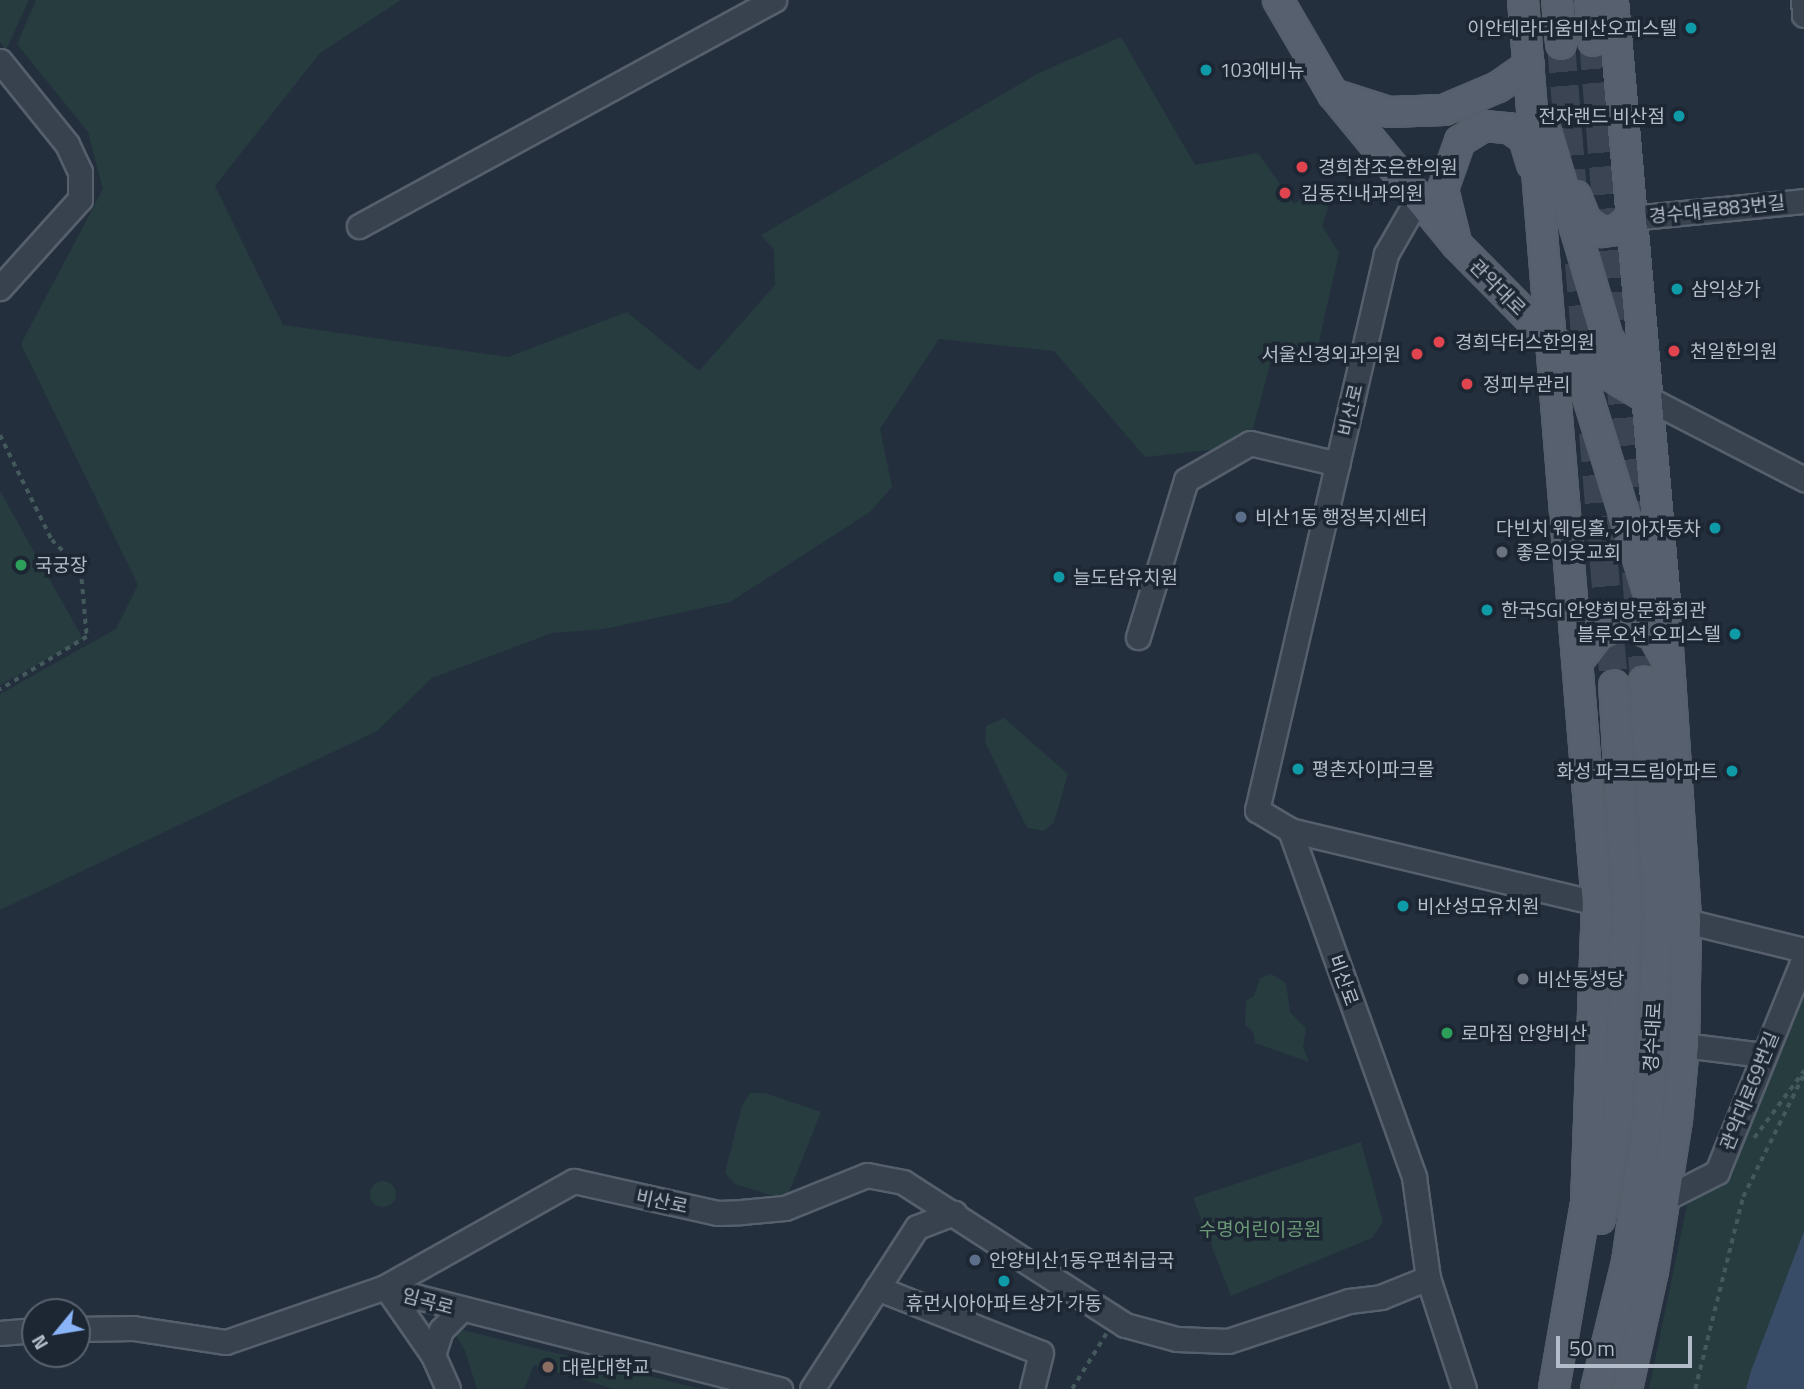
<!DOCTYPE html>
<meta charset="utf-8">
<style>
body{margin:0}
#map{position:relative;width:1804px;height:1389px;overflow:hidden;background:#242f3e;font-family:"Titillium Web","Noto Sans KR",sans-serif}
div>[style]{position:absolute}
[style*='--x']{left:calc(var(--x)*1px);top:calc(var(--y)*1px);width:calc(var(--w)*1px);rotate:calc(var(--a)*1deg)}
.green>*{inset:0;background:#263c3f}
.round{border-radius:50%}
.water>*{inset:0;background:#394c67}
.major-tunnel>*{height:28px;margin-top:-14px;transform-origin:0;background:repeating-linear-gradient(90deg,#3a4453 0 28px,transparent 0 42px)}
.path>*{height:3.5px;margin-top:-1.75px;transform-origin:0;background:repeating-linear-gradient(90deg,#44595c 0 5px,transparent 0 10px)}
.roads{filter:drop-shadow(2px 0 #565f6c) drop-shadow(-2px 0 #565f6c) drop-shadow(0 2px #565f6c) drop-shadow(0 -2px #565f6c)}
.minor>*{height:23px;margin:-11.5px;padding:0 11.5px;transform-origin:11.5px;border-radius:11.5px;background:#38414e}
.major>*{height:28px;margin:-14px;padding:0 14px;transform-origin:14px;border-radius:14px;background:#56606e}
.dots>*{width:19px;height:19px;translate:-50% -50%;box-sizing:border-box;border:4px solid #1d2633;border-radius:50%}
span{translate:-50% -50%;white-space:nowrap;text-align:center;line-height:1.15;-webkit-text-stroke:7px #1d2633;paint-order:stroke}
.poi-label{font-size:19px;color:#b4bcc9}
.right{translate:-100% -50%;text-align:right}
.left{translate:0 -50%;text-align:left}
.street-label{font-size:19px;color:#b4bcc9}
.park-label{font-size:19px;color:#6b9a76}
.north{position:absolute;left:21px;top:1298px;width:70px;height:70px;box-sizing:border-box;background:#1d2633;border:2px solid #59626f;border-radius:50%;rotate:240deg;font-size:19px;font-weight:700;line-height:28px;text-align:center;color:#b4bcc9}
.north::after{content:'';display:block;margin:auto;width:24px;height:32px;background:#8ab4f8;clip-path:polygon(50% 0,100% 100%,50% 72%,0 100%)}
.scale{position:absolute;left:1556px;top:1336px;width:136px;height:32px;box-sizing:border-box;border:4px solid #b4bcc9;border-top:0;padding-left:9px;font-size:21px;line-height:24px;white-space:nowrap;color:#b4bcc9;-webkit-text-stroke:5px #1d2633;paint-order:stroke}
</style>
<div id="map">
<div class="green">
<i style="clip-path:polygon(0 0,29px 0,6px 50px,0 42px)"></i>
<i style="clip-path:polygon(36px 0,401px 0,320px 53px,215px 186px,283px 325px,508px 357px,627px 312px,699px 371px,775px 285px,774px 250px,761px 235px,1039px 73px,1121px 37px,1195px 165px,1258px 153px,1294px 204px,1319px 188px,1328px 208px,1322px 226px,1339px 253px,1318px 346px,1274px 349px,1252px 432px,1227px 448px,1145px 457px,1054px 351px,939px 339px,880px 429px,892px 487px,870px 512px,730px 602px,604px 629px,552px 633px,432px 678px,377px 731px,0 910px,0 694px,116px 629px,138px 585px,21px 344px,103px 189px,88px 132px,17px 44px)"></i>
<i style="clip-path:polygon(0 491px,83px 639px,0 685px)"></i>
<i style="clip-path:polygon(1004px 718px,1068px 774px,1054px 822px,1044px 831px,1028px 828px,1024px 822px,985px 742px,986px 726px)"></i>
<i style="clip-path:polygon(1804px 967px,1804px 1231px,1746px 1389px,1649px 1389px,1688px 1200px,1716px 1166px)"></i>
<i style="clip-path:polygon(1271px 974px,1286px 983px,1290px 1012px,1306px 1028px,1303px 1047px,1309px 1062px,1255px 1043px,1253px 1032px,1245px 1025px,1246px 1001px,1254px 996px,1260px 978px)"></i>
<i style="clip-path:polygon(750px 1093px,765px 1093px,821px 1112px,786px 1200px,735px 1184px,725px 1173px,742px 1105px)"></i>
<i style="clip-path:polygon(1361px 1142px,1383px 1222px,1372px 1238px,1231px 1296px,1193px 1198px)"></i>
<i class="round" style="left:370px;top:1181px;width:26px;height:26px"></i>
<i style="clip-path:polygon(451px 1327px,701px 1389px,614px 1389px,534px 1365px,524px 1389px,477px 1389px,465px 1351px)"></i>
</div>
<div class="water">
<i style="clip-path:polygon(1804px 1231px,1804px 1389px,1746px 1389px,1751px 1371px)"></i>
</div>
<div class="major-tunnel">
<i style="--x:1593;--y:41;--w:479;--a:85.4"></i>
<i style="--x:1561;--y:44;--w:162;--a:85.4"></i>
<i style="--x:1579;--y:263;--w:120;--a:85.2"></i>
<i style="--x:1593;--y:433;--w:253;--a:85.2"></i>
<i style="--x:1636;--y:572;--w:109;--a:85.8"></i>
</div>
<div class="path">
<i style="--x:0;--y:435;--w:117;--a:63.7"></i>
<i style="--x:52;--y:540;--w:41;--a:45"></i>
<i style="--x:81;--y:569;--w:68;--a:85"></i>
<i style="--x:87;--y:637;--w:102;--a:148.7"></i>
<i style="--x:1592;--y:557;--w:28;--a:-60"></i>
<i style="--x:1754;--y:1138;--w:84;--a:-53.3"></i>
<i style="--x:1072;--y:1389;--w:65;--a:-58.3"></i>
<i style="--x:1695;--y:1389;--w:198;--a:-76"></i>
<i style="--x:1743;--y:1197;--w:137;--a:-63.6"></i>
</div>
<div class="roads">
<div class="minor">
<i style="--x:1803;--y:0;--w:15;--a:86"></i>
<i style="--x:0;--y:61;--w:107;--a:51.1"></i>
<i style="--x:67;--y:144;--w:31;--a:65"></i>
<i style="--x:80;--y:172;--w:27;--a:90"></i>
<i style="--x:80;--y:199;--w:120;--a:132"></i>
<i style="--x:1417;--y:200;--w:62;--a:119.9"></i>
<i style="--x:1386;--y:254;--w:571;--a:103.06"></i>
<i style="--x:1257;--y:810;--w:39;--a:31"></i>
<i style="--x:1290;--y:830;--w:368;--a:70.3"></i>
<i style="--x:1414;--y:1177;--w:102;--a:82.1"></i>
<i style="--x:1428;--y:1278;--w:117;--a:72"></i>
<i style="--x:1631;--y:218;--w:174;--a:-5.6"></i>
<i style="--x:359;--y:226;--w:473;--a:-28.6"></i>
<i style="--x:1647;--y:398;--w:177;--a:27.3"></i>
<i style="--x:1138;--y:637;--w:164;--a:-73"></i>
<i style="--x:1186;--y:480;--w:74;--a:-30"></i>
<i style="--x:1250;--y:443;--w:90;--a:13.4"></i>
<i style="--x:1290;--y:830;--w:316;--a:13.4"></i>
<i style="--x:1686;--y:921;--w:122;--a:13.8"></i>
<i style="--x:1684;--y:1045;--w:80;--a:7.2"></i>
<i style="--x:1666;--y:1198;--w:57;--a:-27"></i>
<i style="--x:1717;--y:1172;--w:231;--a:-67.9"></i>
<i style="--x:383;--y:1288;--w:219;--a:-29.3"></i>
<i style="--x:574;--y:1181;--w:147;--a:12.6"></i>
<i style="--x:717;--y:1213;--w:24;--a:-2"></i>
<i style="--x:741;--y:1212;--w:44;--a:-5.2"></i>
<i style="--x:785;--y:1208;--w:88;--a:-21.9"></i>
<i style="--x:867;--y:1175;--w:37;--a:11"></i>
<i style="--x:903;--y:1182;--w:264;--a:32.8"></i>
<i style="--x:1125;--y:1325;--w:54;--a:15.1"></i>
<i style="--x:1177;--y:1339;--w:51;--a:2.2"></i>
<i style="--x:1228;--y:1341;--w:127;--a:-18.3"></i>
<i style="--x:1349;--y:1301;--w:32;--a:-7"></i>
<i style="--x:1381;--y:1297;--w:51;--a:-22"></i>
<i style="--x:877;--y:1288;--w:176;--a:21.6"></i>
<i style="--x:1041;--y:1353;--w:37;--a:104"></i>
<i style="--x:387;--y:1289;--w:80;--a:55.1"></i>
<i style="--x:433;--y:1355;--w:37;--a:66"></i>
<i style="--x:77;--y:1329;--w:56;--a:-1"></i>
<i style="--x:133;--y:1328;--w:94;--a:8.6"></i>
<i style="--x:226;--y:1342;--w:166;--a:-19"></i>
<i style="--x:383;--y:1288;--w:410;--a:14.3"></i>
<i style="--x:0;--y:1333;--w:35;--a:-5"></i>
<i style="--x:433;--y:1355;--w:26;--a:-72"></i>
<i style="--x:441;--y:1330;--w:28;--a:-45"></i>
<i style="--x:812;--y:1389;--w:193;--a:-57.1"></i>
<i style="--x:917;--y:1227;--w:40;--a:-21"></i>
</div>
<div class="major">
<i style="--x:1278;--y:0;--w:109;--a:59.7"></i>
<i style="--x:1333;--y:94;--w:195;--a:50.6"></i>
<i style="--x:1457;--y:245;--w:134;--a:45.3"></i>
<i style="--x:1551;--y:340;--w:112;--a:31.1"></i>
<i style="--x:1523;--y:0;--w:906;--a:85.32"></i>
<i style="--x:1597;--y:903;--w:300;--a:92.1"></i>
<i style="--x:1586;--y:1203;--w:189;--a:99.8"></i>
<i style="--x:1557;--y:0;--w:44;--a:84.8"></i>
<i style="--x:1590;--y:0;--w:41;--a:85.8"></i>
<i style="--x:1613;--y:0;--w:604;--a:85.06"></i>
<i style="--x:1665;--y:602;--w:320;--a:86.2"></i>
<i style="--x:1686;--y:921;--w:124;--a:90.9"></i>
<i style="--x:1684;--y:1045;--w:75;--a:95.3"></i>
<i style="--x:1677;--y:1120;--w:153;--a:99"></i>
<i style="--x:1653;--y:1271;--w:121;--a:102.4"></i>
<i style="--x:1333;--y:94;--w:59;--a:17.8"></i>
<i style="--x:1389;--y:112;--w:55;--a:-2.1"></i>
<i style="--x:1444;--y:110;--w:59;--a:-23.1"></i>
<i style="--x:1498;--y:87;--w:38;--a:-35"></i>
<i style="--x:1545;--y:128;--w:219;--a:73.3"></i>
<i style="--x:1608;--y:338;--w:66;--a:56.8"></i>
<i style="--x:1576;--y:196;--w:27;--a:68"></i>
<i style="--x:1586;--y:221;--w:19;--a:36"></i>
<i style="--x:1601;--y:232;--w:16;--a:-7"></i>
<i style="--x:1617;--y:230;--w:18;--a:-41"></i>
<i style="--x:1456;--y:242;--w:55;--a:-103.8"></i>
<i style="--x:1443;--y:189;--w:51;--a:-70.5"></i>
<i style="--x:1460;--y:141;--w:28;--a:-32"></i>
<i style="--x:1484;--y:126;--w:25;--a:5"></i>
<i style="--x:1509;--y:128;--w:18;--a:34"></i>
<i style="--x:1524;--y:138;--w:27;--a:73"></i>
<i style="--x:1557;--y:348;--w:52;--a:56"></i>
<i style="--x:1586;--y:391;--w:223;--a:72.8"></i>
<i style="--x:1579;--y:660;--w:31;--a:-53"></i>
<i style="--x:1598;--y:635;--w:27;--a:-28"></i>
<i style="--x:1622;--y:622;--w:34;--a:23"></i>
<i style="--x:1653;--y:635;--w:31;--a:61"></i>
<i style="--x:1600;--y:1219;--w:104;--a:-80"></i>
<i style="--x:1618;--y:1117;--w:209;--a:-87.5"></i>
<i style="--x:1627;--y:908;--w:223;--a:-93.3"></i>
<i style="--x:1596;--y:1389;--w:131;--a:-76.3"></i>
<i style="--x:1627;--y:1262;--w:147;--a:-81.8"></i>
<i style="--x:1648;--y:1117;--w:202;--a:-86.9"></i>
<i style="--x:1659;--y:915;--w:234;--a:-93.7"></i>
</div>
</div>
<div class="dots">
<i style="left:1691px;top:28px;background:#0f9aa8"></i>
<i style="left:1206px;top:70px;background:#0f9aa8"></i>
<i style="left:1679px;top:116px;background:#0f9aa8"></i>
<i style="left:1302px;top:167px;background:#e0444e"></i>
<i style="left:1285px;top:193px;background:#e0444e"></i>
<i style="left:1677px;top:289px;background:#0f9aa8"></i>
<i style="left:1439px;top:342px;background:#e0444e"></i>
<i style="left:1674px;top:351px;background:#e0444e"></i>
<i style="left:1417px;top:354px;background:#e0444e"></i>
<i style="left:1467px;top:384px;background:#e0444e"></i>
<i style="left:1241px;top:517px;background:#5c6f8a"></i>
<i style="left:1715px;top:528px;background:#0f9aa8"></i>
<i style="left:1502px;top:552px;background:#6b7280"></i>
<i style="left:21px;top:565px;background:#2e9e5b"></i>
<i style="left:1059px;top:577px;background:#0f9aa8"></i>
<i style="left:1487px;top:610px;background:#0f9aa8"></i>
<i style="left:1735px;top:634px;background:#0f9aa8"></i>
<i style="left:1298px;top:769px;background:#0f9aa8"></i>
<i style="left:1732px;top:771px;background:#0f9aa8"></i>
<i style="left:1403px;top:906px;background:#0f9aa8"></i>
<i style="left:1523px;top:979px;background:#6b7280"></i>
<i style="left:1447px;top:1033px;background:#2e9e5b"></i>
<i style="left:975px;top:1260px;background:#5c6f8a"></i>
<i style="left:1004px;top:1281px;background:#0f9aa8"></i>
<i style="left:548px;top:1367px;background:#8d6e63"></i>
</div>
<div class="poi-label">
<span class="right" style="left:1677px;top:28px">이안테라디움비산오피스텔</span>
<span class="left" style="left:1220px;top:70px">103에비뉴</span>
<span class="right" style="left:1665px;top:116px">전자랜드 비산점</span>
<span class="left" style="left:1318px;top:167px">경희참조은한의원</span>
<span class="left" style="left:1301px;top:193px">김동진내과의원</span>
<span class="left" style="left:1691px;top:289px">삼익상가</span>
<span class="left" style="left:1455px;top:342px">경희닥터스한의원</span>
<span class="left" style="left:1690px;top:351px">천일한의원</span>
<span class="right" style="left:1401px;top:354px">서울신경외과의원</span>
<span class="left" style="left:1483px;top:384px">정피부관리</span>
<span class="left" style="left:1255px;top:517px">비산1동 행정복지센터</span>
<span class="right" style="left:1701px;top:528px">다빈치 웨딩홀, 기아자동차</span>
<span class="left" style="left:1516px;top:552px">좋은이웃교회</span>
<span class="left" style="left:35px;top:565px">국궁장</span>
<span class="left" style="left:1073px;top:577px">늘도담유치원</span>
<span class="left" style="left:1501px;top:610px">한국SGI 안양희망문화회관</span>
<span class="right" style="left:1721px;top:634px">블루오션 오피스텔</span>
<span class="left" style="left:1312px;top:769px">평촌자이파크몰</span>
<span class="right" style="left:1718px;top:771px">화성 파크드림아파트</span>
<span class="left" style="left:1417px;top:906px">비산성모유치원</span>
<span class="left" style="left:1537px;top:979px">비산동성당</span>
<span class="left" style="left:1461px;top:1033px">로마짐 안양비산</span>
<span class="left" style="left:989px;top:1260px">안양비산1동우편취급국</span>
<span style="left:1004px;top:1303px">휴먼시아아파트상가 가동</span>
<span class="left" style="left:562px;top:1367px">대림대학교</span>
</div>
<div class="street-label">
<span style="left:1717px;top:209px;rotate:-6deg">경수대로883번길</span>
<span style="left:1498px;top:287px;rotate:45deg">관악대로</span>
<span style="left:1350px;top:410px;rotate:-77deg">비산로</span>
<span style="left:1344px;top:980px;rotate:70deg">비산로</span>
<span style="left:1652px;top:1037px;rotate:-87deg">경수대로</span>
<span style="left:1749px;top:1091px;rotate:-68deg">관악대로69번길</span>
<span style="left:662px;top:1201px;rotate:12deg">비산로</span>
<span style="left:428px;top:1301px;rotate:15deg">임곡로</span>
</div>
<div class="park-label">
<span style="left:1260px;top:1229px">수명어린이공원</span>
</div>
<div class="north">N</div>
<div class="scale">50 m</div>
</div>
